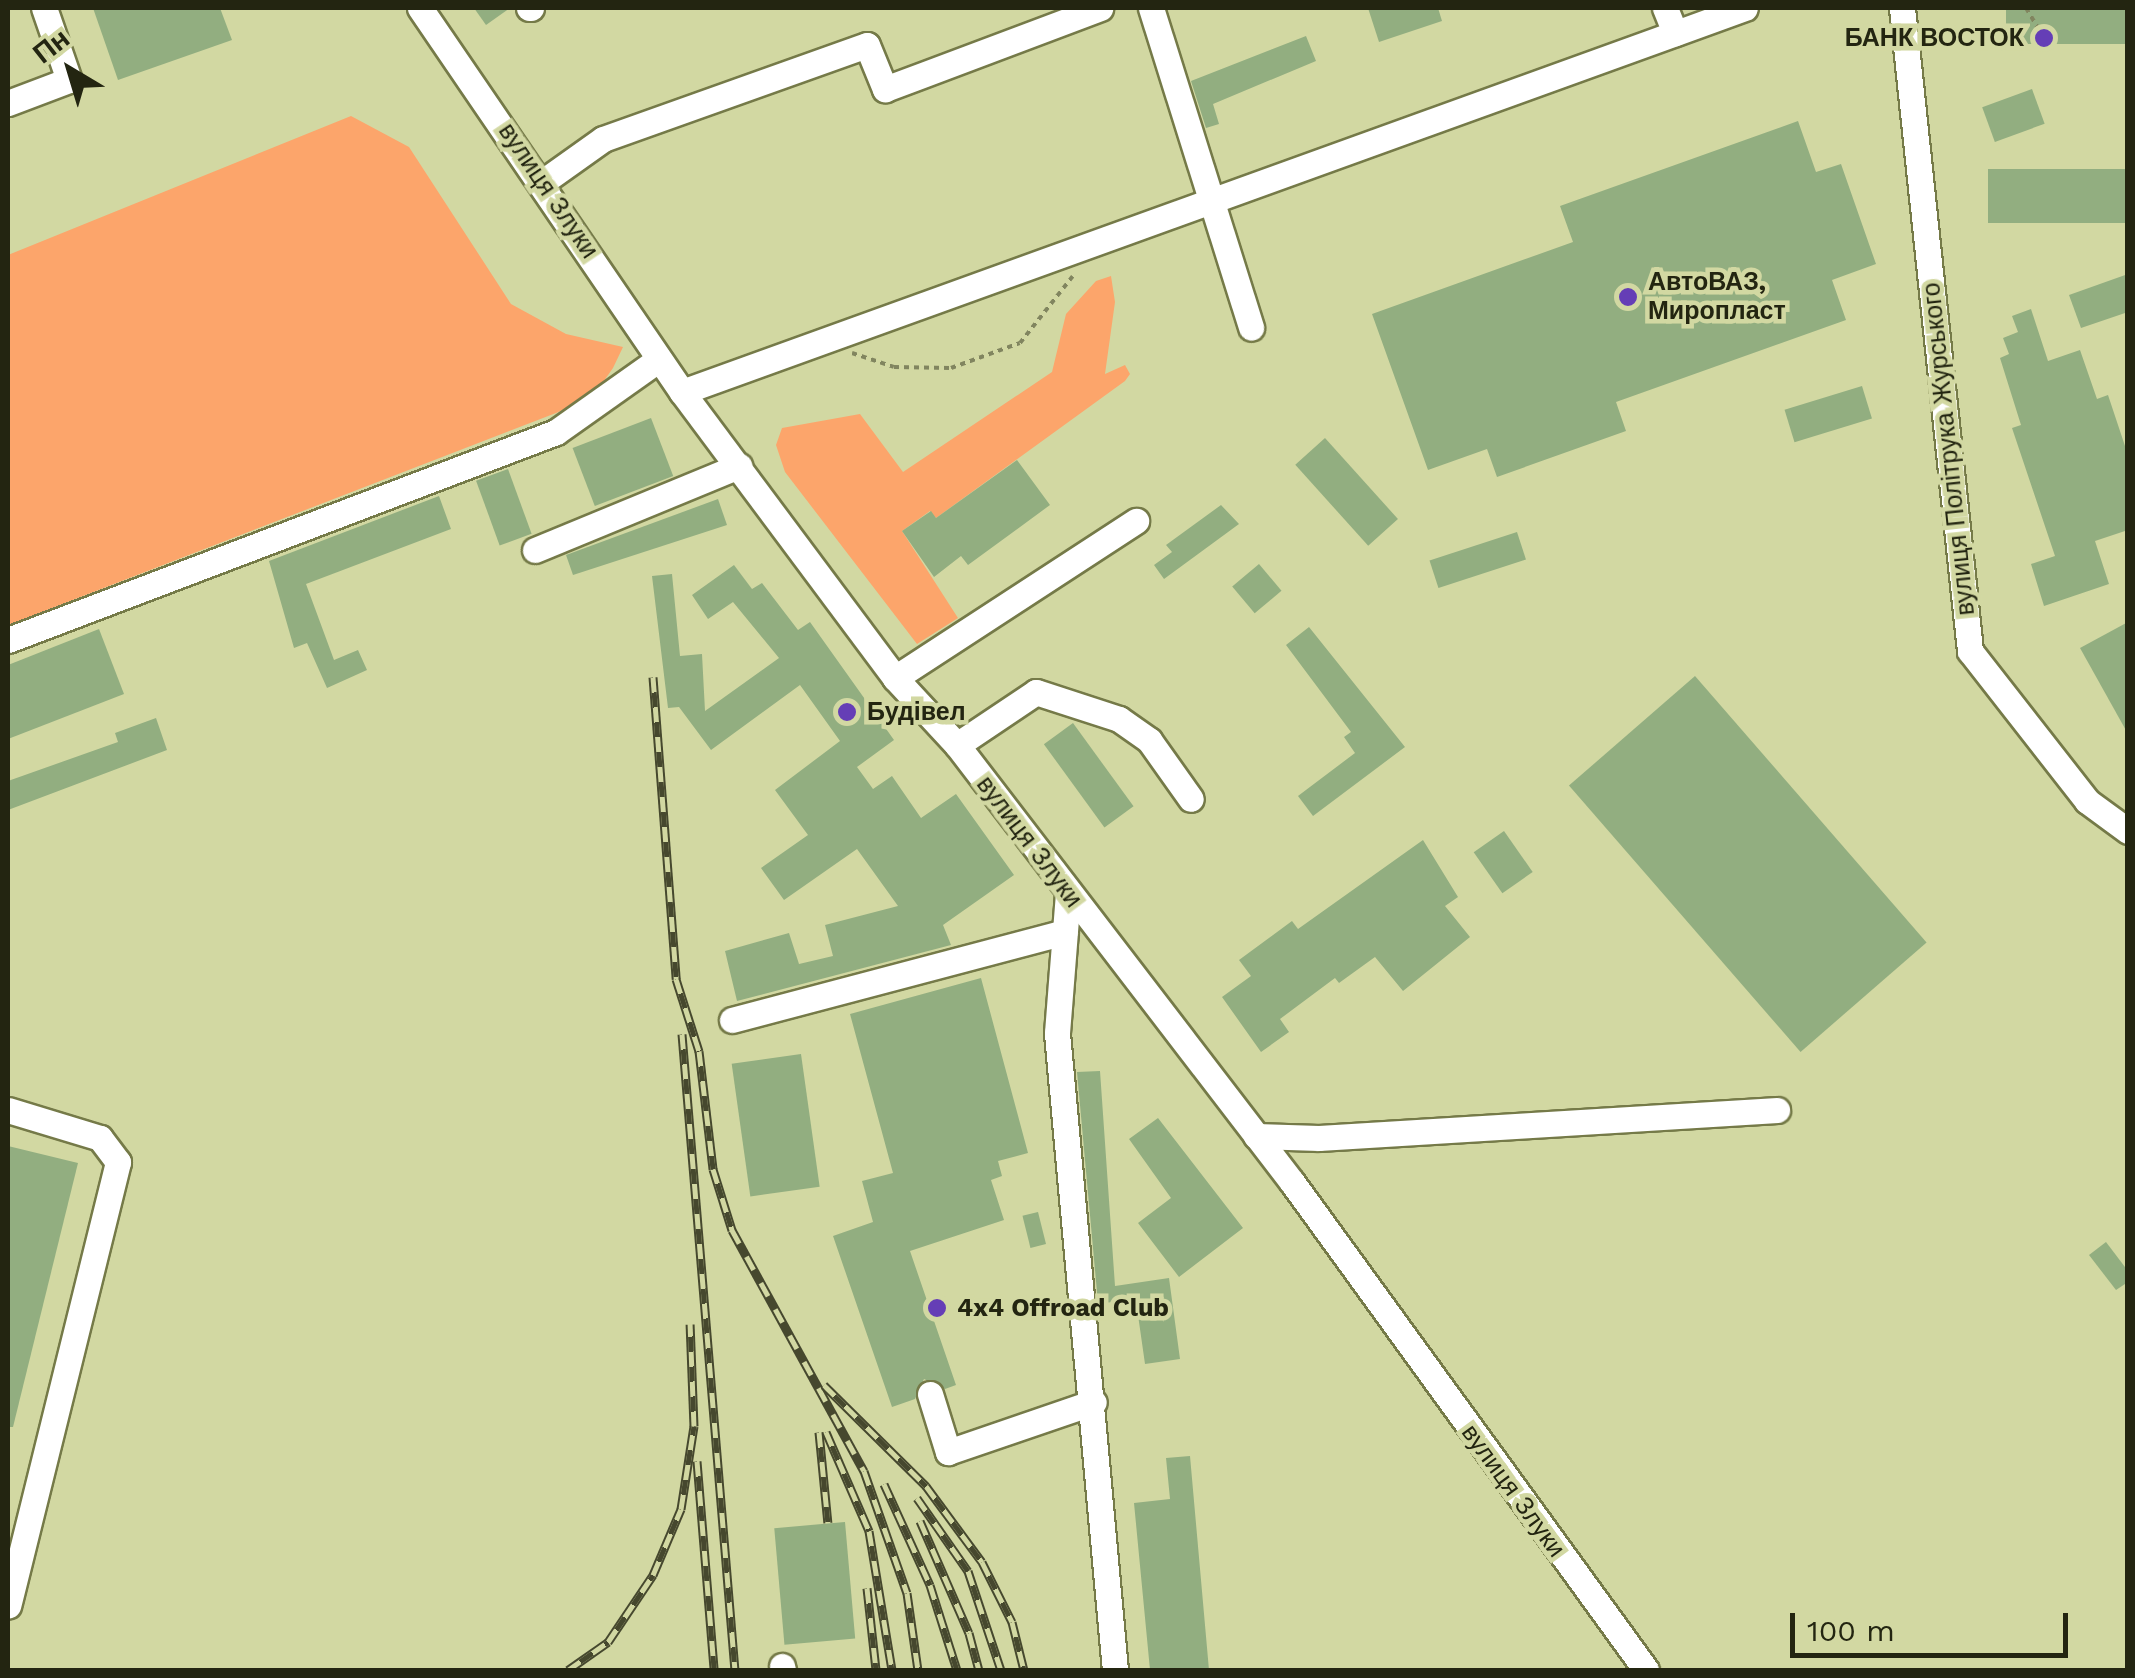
<!DOCTYPE html>
<meta charset="utf-8">
<style>
body{margin:0}
#map{position:relative;width:2135px;height:1678px;overflow:hidden;background:#d2d8a2;font-family:"Work Sans",sans-serif}
div>[style]{position:absolute}
[style*='--x']{left:calc(var(--x)*1px);top:calc(var(--y)*1px);width:calc(var(--w)*1px);rotate:calc(var(--a)*1deg)}
.green>*{inset:0;background:#fca56b}
.building>*{inset:0;background:#92ae80;transform-origin:0 0}
.path>*{height:4px;margin-top:-2px;transform-origin:0;background:repeating-linear-gradient(90deg,#81855f 0 5px,transparent 0 10px)}
.roads{filter:drop-shadow(2px 0 #757a48) drop-shadow(-2px 0 #757a48) drop-shadow(0 2px #757a48) drop-shadow(0 -2px #757a48)}
.minor>*{height:25px;margin:-12.5px;padding:0 12.5px;transform-origin:12.5px;border-radius:12.5px;background:#fff}
.rail>*{height:9px;margin-top:-4.5px;transform-origin:0;background:repeating-linear-gradient(90deg,#d2d8a2 0 15px,#46482e 0 30px);box-sizing:border-box;border-block:2px solid #46482e}
.dots>*{width:28px;height:28px;translate:-50% -50%;box-sizing:border-box;border:5px solid #d2d8a2;border-radius:50%}
span{translate:-50% -50%;white-space:nowrap;text-align:center;line-height:1.15;-webkit-text-stroke:9px #d2d8a2;paint-order:stroke}
.poi-label{font-size:25px;color:#232511;font-weight:700}
.right{translate:-100% -50%;text-align:right}
.left{translate:0 -50%;text-align:left}
.street-label{font-size:25px;color:#232511}
.frame{position:absolute;inset:0;border:10px solid #232511;pointer-events:none}
.north{position:absolute;left:20px;top:20px;width:100px;height:100px;-webkit-text-stroke:8px #d2d8a2;paint-order:stroke;rotate:322deg;font-size:28px;font-weight:700;line-height:40px;text-align:center;color:#232511}
.north::after{content:'';display:block;margin:auto;width:35px;height:45px;background:#232511;clip-path:polygon(50% 0,100% 100%,50% 72%,0 100%)}
.scale{position:absolute;left:1790px;top:1613px;width:278px;height:45px;box-sizing:border-box;border:5px solid #232511;border-top:0;padding-left:12px;font-size:30px;line-height:35px;white-space:nowrap;color:#232511;-webkit-text-stroke:8px #d2d8a2;paint-order:stroke}
</style>
<div id="map">
<div class="green">
<i style="clip-path:polygon(351px 116px,409px 147px,511px 304px,566px 334px,623px 347px,613px 368px,594px 395px,556px 413px,8px 625px,8px 255px)"></i>
<i style="clip-path:polygon(1111px 276px,1115px 302px,1105px 374px,1125px 365px,1130px 374px,1125px 381px,936px 518px,930px 511px,902px 531px,958px 618px,917px 644px,785px 472px,776px 445px,782px 428px,860px 414px,903px 472px,1052px 372px,1066px 314px,1096px 281px)"></i>
</div>
<div class="building">
<i style="clip-path:polygon(93px 8px,220px 8px,232px 40px,118px 80px)"></i>
<i style="clip-path:polygon(474px 8px,510px 8px,486px 25px)"></i>
<i style="clip-path:polygon(1368px 8px,1438px 8px,1442px 21px,1379px 42px)"></i>
<i style="left:2128px;top:8px;width:36px;height:122px;rotate:90deg"></i>
<i style="clip-path:polygon(1306px 36px,1316px 61px,1213px 104px,1219px 124px,1206px 128px,1191px 81px)"></i>
<i style="left:2032px;top:89px;width:37px;height:53px;rotate:70deg"></i>
<i style="clip-path:polygon(1798px 121px,1816px 172px,1841px 164px,1876px 264px,1832px 280px,1846px 320px,1616px 402px,1626px 431px,1497px 477px,1487px 449px,1428px 470px,1372px 314px,1573px 242px,1560px 206px)"></i>
<i style="left:2128px;top:169px;width:54px;height:140px;rotate:90deg"></i>
<i style="clip-path:polygon(2128px 274px,2128px 312px,2081px 328px,2069px 295px)"></i>
<i style="clip-path:polygon(2031px 309px,2048px 361px,2080px 350px,2097px 399px,2108px 395px,2128px 455px,2128px 530px,2095px 541px,2109px 584px,2044px 606px,2031px 564px,2055px 556px,2012px 428px,2021px 425px,2000px 358px,2009px 354px,2003px 338px,2018px 332px,2012px 316px)"></i>
<i style="left:1862px;top:386px;width:34px;height:81px;rotate:73deg"></i>
<i style="left:651px;top:418px;width:62px;height:84px;rotate:69deg"></i>
<i style="left:1325px;top:438px;width:109px;height:40px;rotate:48deg"></i>
<i style="clip-path:polygon(1017px 460px,1050px 505px,968px 565px,961px 556px,934px 577px,902px 531px,931px 511px,936px 518px)"></i>
<i style="left:508px;top:469px;width:69px;height:34px;rotate:70deg"></i>
<i style="clip-path:polygon(439px 496px,451px 529px,306px 584px,334px 660px,358px 650px,367px 670px,327px 688px,307px 643px,294px 648px,269px 561px)"></i>
<i style="clip-path:polygon(718px 499px,727px 525px,573px 575px,566px 555px)"></i>
<i style="clip-path:polygon(1221px 505px,1239px 524px,1164px 579px,1154px 565px,1172px 552px,1166px 545px)"></i>
<i style="left:1517px;top:532px;width:29px;height:92px;rotate:72deg"></i>
<i style="left:1259px;top:564px;width:35px;height:35px;rotate:50deg"></i>
<i style="clip-path:polygon(734px 565px,752px 589px,762px 583px,798px 630px,810px 622px,894px 740px,857px 767px,873px 789px,892px 776px,921px 818px,956px 794px,1014px 875px,943px 925px,951px 945px,737px 1001px,725px 951px,789px 933px,799px 964px,833px 956px,825px 925px,898px 906px,857px 849px,784px 900px,761px 868px,808px 835px,775px 790px,840px 741px,800px 685px,711px 750px,679px 707px,668px 708px,652px 576px,672px 574px,680px 656px,702px 654px,705px 711px,779px 658px,733px 602px,708px 619px,692px 595px)"></i>
<i style="clip-path:polygon(2128px 622px,2128px 734px,2080px 648px)"></i>
<i style="clip-path:polygon(1309px 627px,1405px 747px,1313px 816px,1298px 796px,1355px 753px,1344px 737px,1351px 732px,1286px 645px)"></i>
<i style="clip-path:polygon(99px 629px,124px 694px,8px 739px,8px 665px)"></i>
<i style="left:1695px;top:676px;width:353px;height:167px;rotate:49deg"></i>
<i style="clip-path:polygon(156px 718px,167px 750px,8px 810px,8px 781px,118px 742px,115px 733px)"></i>
<i style="left:1073px;top:723px;width:103px;height:36px;rotate:54deg"></i>
<i style="left:1504px;top:831px;width:50px;height:37px;rotate:55deg"></i>
<i style="clip-path:polygon(1423px 840px,1458px 897px,1445px 906px,1470px 937px,1403px 991px,1375px 957px,1339px 983px,1335px 978px,1280px 1019px,1289px 1032px,1261px 1052px,1222px 997px,1251px 976px,1239px 960px,1292px 921px,1298px 929px)"></i>
<i style="clip-path:polygon(981px 978px,1028px 1153px,998px 1161px,1002px 1176px,991px 1180px,1004px 1220px,910px 1251px,956px 1385px,945px 1389px,924px 1379px,915px 1399px,892px 1407px,833px 1236px,873px 1222px,862px 1181px,893px 1173px,850px 1014px)"></i>
<i style="left:801px;top:1054px;width:134px;height:70px;rotate:82deg"></i>
<i style="clip-path:polygon(1100px 1071px,1115px 1286px,1169px 1278px,1180px 1359px,1145px 1364px,1136px 1301px,1098px 1303px,1077px 1072px)"></i>
<i style="clip-path:polygon(1158px 1118px,1243px 1228px,1179px 1277px,1138px 1223px,1171px 1198px,1129px 1139px)"></i>
<i style="clip-path:polygon(8px 1146px,78px 1163px,13px 1427px,8px 1427px)"></i>
<i style="left:1038px;top:1212px;width:33px;height:16px;rotate:76deg"></i>
<i style="clip-path:polygon(2106px 1242px,2128px 1271px,2128px 1282px,2116px 1290px,2089px 1255px)"></i>
<i style="clip-path:polygon(1190px 1456px,1209px 1670px,1150px 1670px,1134px 1503px,1170px 1499px,1166px 1458px)"></i>
<i style="left:845px;top:1522px;width:117px;height:71px;rotate:85deg"></i>
</div>
<div class="path">
<i style="--x:2026;--y:8;--w:35;--a:59"></i>
<i style="--x:852;--y:353;--w:44;--a:18.4"></i>
<i style="--x:894;--y:367;--w:57;--a:1"></i>
<i style="--x:951;--y:368;--w:73;--a:-19.9"></i>
<i style="--x:1020;--y:343;--w:85;--a:-51.7"></i>
</div>
<div class="roads">
<div class="minor">
<i style="--x:420;--y:8;--w:465;--a:55.7"></i>
<i style="--x:682;--y:392;--w:357;--a:53.3"></i>
<i style="--x:895;--y:678;--w:91;--a:47.2"></i>
<i style="--x:957;--y:745;--w:551;--a:52.53"></i>
<i style="--x:1292;--y:1182;--w:603;--a:54.04"></i>
<i style="--x:529;--y:8;--w:2;--a:0"></i>
<i style="--x:1151;--y:8;--w:335;--a:72.6"></i>
<i style="--x:1665;--y:8;--w:27;--a:68"></i>
<i style="--x:1902;--y:8;--w:647;--a:83.96"></i>
<i style="--x:1970;--y:651;--w:190;--a:52"></i>
<i style="--x:2087;--y:801;--w:51;--a:36.2"></i>
<i style="--x:8;--y:103;--w:65;--a:-20.7"></i>
<i style="--x:69;--y:80;--w:76;--a:-109.1"></i>
<i style="--x:544;--y:181;--w:72;--a:-35.4"></i>
<i style="--x:603;--y:139;--w:280;--a:-19.6"></i>
<i style="--x:867;--y:45;--w:48;--a:67.8"></i>
<i style="--x:885;--y:89;--w:230;--a:-20.6"></i>
<i style="--x:682;--y:392;--w:1130;--a:-19.86"></i>
<i style="--x:535;--y:550;--w:221;--a:-22.4"></i>
<i style="--x:8;--y:640;--w:586;--a:-20.78"></i>
<i style="--x:556;--y:432;--w:126;--a:-35.3"></i>
<i style="--x:895;--y:678;--w:288;--a:-33.1"></i>
<i style="--x:957;--y:745;--w:95;--a:-33.9"></i>
<i style="--x:1036;--y:692;--w:87;--a:18"></i>
<i style="--x:1119;--y:719;--w:37;--a:35"></i>
<i style="--x:1149;--y:740;--w:72;--a:54.6"></i>
<i style="--x:1068;--y:893;--w:140;--a:94.5"></i>
<i style="--x:1057;--y:1033;--w:640;--a:84.8"></i>
<i style="--x:732;--y:1020;--w:344;--a:-14.8"></i>
<i style="--x:8;--y:1110;--w:96;--a:16.9"></i>
<i style="--x:100;--y:1138;--w:30;--a:53"></i>
<i style="--x:118;--y:1162;--w:457;--a:103.9"></i>
<i style="--x:1256;--y:1136;--w:63;--a:1.8"></i>
<i style="--x:1319;--y:1138;--w:459;--a:-3.5"></i>
<i style="--x:930;--y:1394;--w:61;--a:72.8"></i>
<i style="--x:948;--y:1452;--w:154;--a:-18.9"></i>
<i style="--x:782;--y:1666;--w:4;--a:76"></i>
</div>
</div>
<div class="rail">
<i style="--x:653;--y:677;--w:303;--a:85.6"></i>
<i style="--x:676;--y:979;--w:76;--a:72.3"></i>
<i style="--x:699;--y:1051;--w:119;--a:83.2"></i>
<i style="--x:713;--y:1169;--w:64;--a:72.7"></i>
<i style="--x:732;--y:1230;--w:275;--a:61.3"></i>
<i style="--x:864;--y:1471;--w:129;--a:70.6"></i>
<i style="--x:907;--y:1593;--w:78;--a:81.9"></i>
<i style="--x:682;--y:1034;--w:638;--a:85.24"></i>
<i style="--x:824;--y:1385;--w:144;--a:44.7"></i>
<i style="--x:926;--y:1486;--w:94;--a:53.6"></i>
<i style="--x:982;--y:1562;--w:67;--a:63.4"></i>
<i style="--x:1012;--y:1622;--w:49;--a:76"></i>
<i style="--x:819;--y:1432;--w:91;--a:84.4"></i>
<i style="--x:826;--y:1432;--w:108;--a:66.5"></i>
<i style="--x:869;--y:1531;--w:141;--a:80.6"></i>
<i style="--x:697;--y:1461;--w:210;--a:85.3"></i>
<i style="--x:884;--y:1484;--w:111;--a:65.5"></i>
<i style="--x:930;--y:1585;--w:89;--a:72.4"></i>
<i style="--x:917;--y:1498;--w:89;--a:55.1"></i>
<i style="--x:968;--y:1571;--w:104;--a:71.6"></i>
<i style="--x:920;--y:1521;--w:122;--a:66.4"></i>
<i style="--x:969;--y:1633;--w:38;--a:75"></i>
<i style="--x:867;--y:1588;--w:82;--a:83.7"></i>
<i style="--x:568;--y:1670;--w:49;--a:-35"></i>
<i style="--x:608;--y:1642;--w:81;--a:-56.1"></i>
<i style="--x:653;--y:1575;--w:72;--a:-67"></i>
<i style="--x:681;--y:1509;--w:84;--a:-81.1"></i>
<i style="--x:694;--y:1426;--w:102;--a:-92.2"></i>
</div>
<div class="dots">
<i style="left:2044px;top:38px;background:#653eb6"></i>
<i style="left:1628px;top:297px;background:#653eb6"></i>
<i style="left:847px;top:712px;background:#653eb6"></i>
<i style="left:937px;top:1308px;background:#653eb6"></i>
</div>
<div class="poi-label">
<span class="right" style="left:2024px;top:38px">БАНК ВОСТОК</span>
<span class="left" style="left:1648px;top:297px">АвтоВАЗ,<br>Миропласт</span>
<span class="left" style="left:867px;top:712px">Будівел</span>
<span class="left" style="left:957px;top:1308px">4x4 Offroad Club</span>
</div>
<div class="street-label">
<span style="left:548px;top:191px;rotate:56deg">вулиця Злуки</span>
<span style="left:1949px;top:449px;rotate:-96deg">вулиця Політрука Журського</span>
<span style="left:1029px;top:842px;rotate:53deg">вулиця Злуки</span>
<span style="left:1513px;top:1491px;rotate:54deg">вулиця Злуки</span>
</div>
<div class="frame"></div>
<div class="north">Пн</div>
<div class="scale">100 m</div>
</div>
